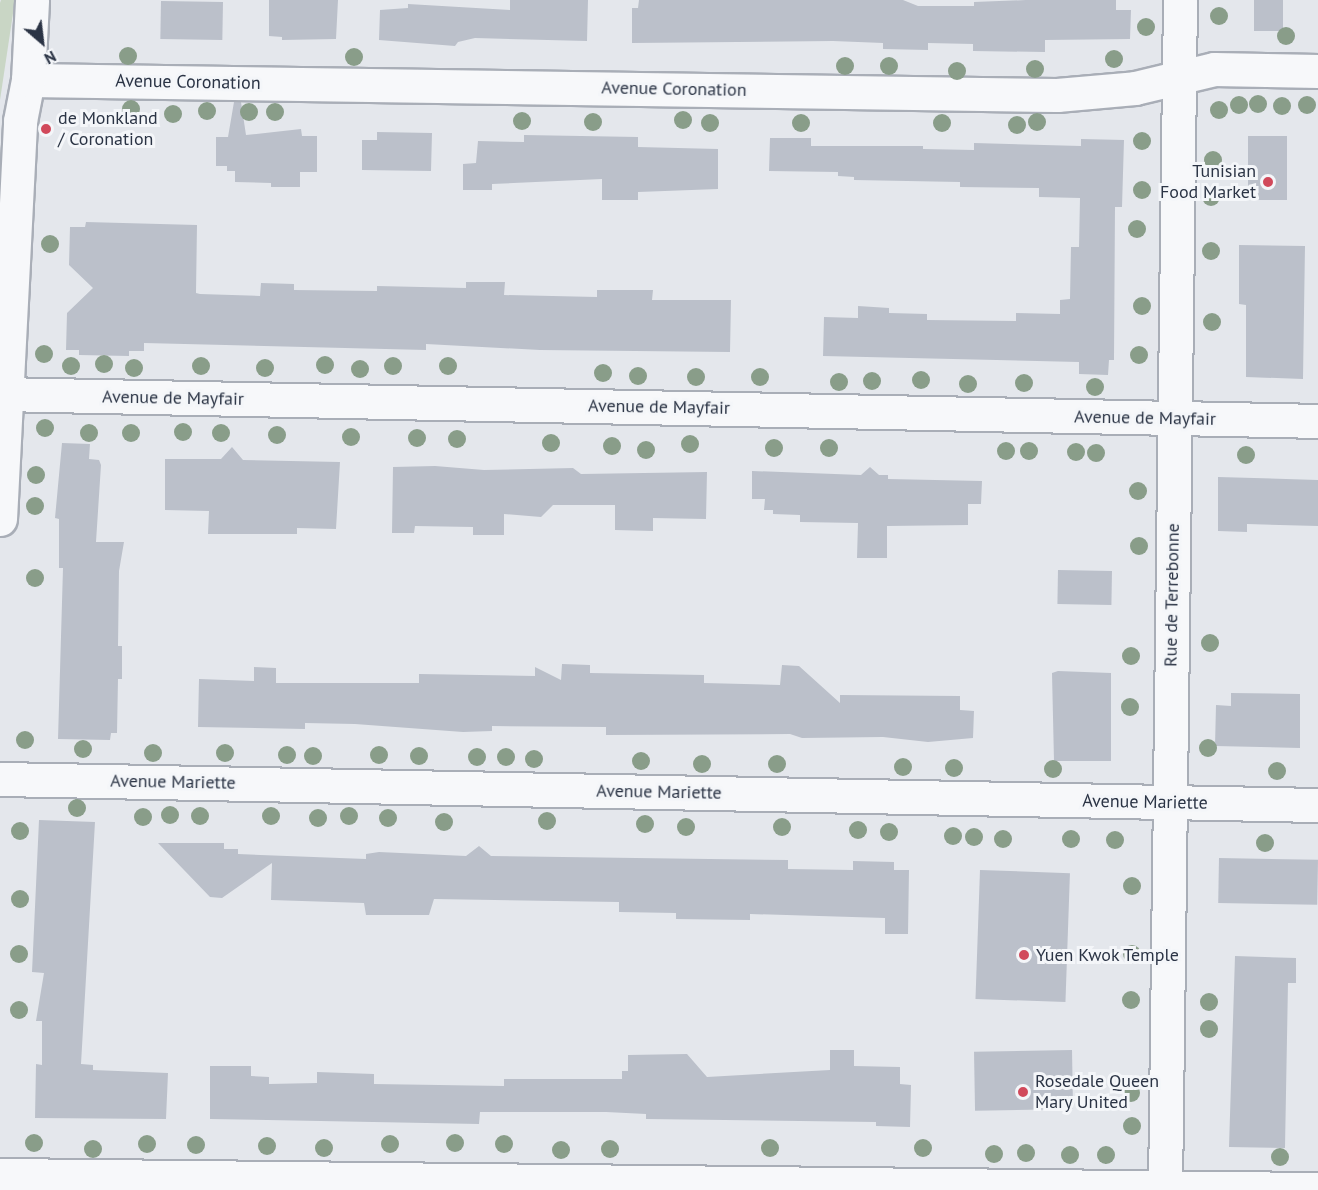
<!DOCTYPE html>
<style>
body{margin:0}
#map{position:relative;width:1318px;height:1190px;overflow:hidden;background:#e4e7ec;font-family:"PT Sans",sans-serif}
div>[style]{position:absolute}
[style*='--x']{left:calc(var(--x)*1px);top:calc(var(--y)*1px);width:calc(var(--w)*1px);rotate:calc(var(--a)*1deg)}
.green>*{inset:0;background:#c9d6c5}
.building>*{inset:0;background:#bbc0ca;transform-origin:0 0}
.roads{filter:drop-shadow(2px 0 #a9aeb7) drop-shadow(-2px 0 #a9aeb7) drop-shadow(0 2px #a9aeb7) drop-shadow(0 -2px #a9aeb7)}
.minor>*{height:33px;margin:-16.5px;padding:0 16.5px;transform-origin:16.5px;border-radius:16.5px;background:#f7f8fa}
.tertiary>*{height:33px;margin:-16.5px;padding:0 16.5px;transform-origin:16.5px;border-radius:16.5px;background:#f7f8fa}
.trees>*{width:18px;height:18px;margin:-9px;border-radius:50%;background:#899d89}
.dots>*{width:16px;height:16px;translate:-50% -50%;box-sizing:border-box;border:3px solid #f4f6f9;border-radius:50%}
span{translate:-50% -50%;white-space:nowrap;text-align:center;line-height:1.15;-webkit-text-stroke:6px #f4f6f9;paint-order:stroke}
.street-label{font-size:18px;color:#2b3445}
.poi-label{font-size:18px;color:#2b3445}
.left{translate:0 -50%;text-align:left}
.right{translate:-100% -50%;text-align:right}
.north{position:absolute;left:12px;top:12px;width:60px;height:60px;-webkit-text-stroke:4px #f4f6f9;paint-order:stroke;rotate:152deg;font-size:16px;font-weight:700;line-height:24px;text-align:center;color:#2b3445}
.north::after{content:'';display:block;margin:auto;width:21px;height:27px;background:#2b3445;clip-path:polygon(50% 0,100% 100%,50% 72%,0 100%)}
</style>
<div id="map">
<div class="green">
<i style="clip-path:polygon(1px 0,15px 0,0 100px,0 3px)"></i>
</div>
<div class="building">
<i style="clip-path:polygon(269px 0,338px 0,336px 39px,282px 40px,282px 37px,269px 36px)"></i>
<i style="clip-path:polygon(510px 0,588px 0,587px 41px,475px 38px,458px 42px,455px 46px,379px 40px,380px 10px,408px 8px,408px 4px,510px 10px)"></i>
<i style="clip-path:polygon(639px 0,903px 0,918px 6px,974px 6px,974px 2px,1026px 0,1116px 0,1116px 10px,1131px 10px,1130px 39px,1045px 40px,1045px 52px,973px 51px,973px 44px,928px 43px,928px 50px,883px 49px,883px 43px,833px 41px,632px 43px,632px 8px,638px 8px)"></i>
<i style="left:1254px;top:0;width:29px;height:31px"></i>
<i style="left:161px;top:1px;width:62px;height:38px;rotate:1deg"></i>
<i style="clip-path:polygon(234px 102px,241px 102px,246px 135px,301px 129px,302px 136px,317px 136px,317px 172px,300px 172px,300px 187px,271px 187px,271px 183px,235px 182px,235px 171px,227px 171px,227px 166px,216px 166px,216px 137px,228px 137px)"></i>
<i style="clip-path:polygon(377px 132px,432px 133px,431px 171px,362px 170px,362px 140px,377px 140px)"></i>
<i style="clip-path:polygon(524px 135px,638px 137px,638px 147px,718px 149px,718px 189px,638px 192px,638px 200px,602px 200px,602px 179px,492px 184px,492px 190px,463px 190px,463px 164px,476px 163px,478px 141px,524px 142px)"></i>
<i style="left:1248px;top:136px;width:39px;height:64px"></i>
<i style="clip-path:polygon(770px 138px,811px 138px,811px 146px,923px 146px,923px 149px,974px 150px,974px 143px,1081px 146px,1081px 139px,1124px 140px,1122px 207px,1115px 207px,1114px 360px,1109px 360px,1108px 375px,1079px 374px,1079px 362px,823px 356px,824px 317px,858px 318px,858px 306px,889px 308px,889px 313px,927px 314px,927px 320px,1016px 321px,1016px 313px,1060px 314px,1060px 300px,1070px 299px,1071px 247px,1079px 247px,1080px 198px,1039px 197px,1039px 188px,960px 187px,960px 182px,854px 180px,854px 177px,838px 176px,838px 172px,769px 171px)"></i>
<i style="clip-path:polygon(86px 222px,197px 225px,196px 293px,200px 294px,260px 296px,261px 283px,294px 284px,294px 290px,377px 291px,377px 286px,466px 288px,466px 282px,505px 282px,504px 295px,597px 297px,597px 290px,653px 290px,652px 300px,731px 300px,730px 352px,540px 350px,426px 344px,426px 350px,144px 343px,144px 351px,129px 351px,129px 356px,79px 355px,79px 350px,66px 350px,67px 313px,93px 288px,69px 265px,70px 227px,85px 227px)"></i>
<i style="clip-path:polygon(1239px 245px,1305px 246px,1303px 379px,1246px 377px,1246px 305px,1239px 304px)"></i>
<i style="clip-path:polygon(62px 443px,90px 444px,89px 459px,99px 460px,101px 465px,96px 542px,124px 542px,119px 571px,118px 646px,122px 646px,122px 679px,118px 679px,117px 733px,111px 733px,110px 740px,58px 739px,63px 568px,59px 568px,59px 519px,55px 518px)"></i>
<i style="clip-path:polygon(232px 447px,243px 460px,340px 462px,336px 529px,297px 528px,297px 534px,208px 534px,209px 511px,165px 510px,165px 459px,221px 459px)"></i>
<i style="clip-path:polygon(435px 466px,484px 470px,573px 468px,581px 474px,707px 472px,706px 519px,653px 518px,653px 531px,615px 530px,615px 505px,553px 505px,541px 517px,504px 514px,504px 535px,473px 535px,473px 527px,415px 526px,414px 533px,392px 533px,393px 467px)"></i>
<i style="clip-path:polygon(870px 467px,879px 475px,888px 475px,888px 479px,982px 481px,981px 504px,968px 504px,968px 525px,887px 526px,887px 558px,857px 558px,858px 523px,800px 522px,800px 515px,773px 514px,773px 510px,764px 510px,765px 499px,752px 499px,752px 471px,861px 475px)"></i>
<i style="clip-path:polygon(1218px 477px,1318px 480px,1318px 526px,1247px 524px,1247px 532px,1218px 531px)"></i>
<i style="left:1058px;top:570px;width:54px;height:34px;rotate:1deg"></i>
<i style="clip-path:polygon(562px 664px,590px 665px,590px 673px,704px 675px,704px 683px,780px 685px,782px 665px,799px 666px,840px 703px,840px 695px,960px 696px,960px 710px,974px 711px,973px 738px,928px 742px,883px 737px,802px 738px,790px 734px,606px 735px,606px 727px,492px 726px,492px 731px,463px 732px,355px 724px,305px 723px,305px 729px,198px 727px,199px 679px,254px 681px,254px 667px,276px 668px,276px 683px,419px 683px,419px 674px,535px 676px,535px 667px,561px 680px)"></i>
<i style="clip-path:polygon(1058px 671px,1111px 673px,1111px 761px,1054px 761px,1052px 673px)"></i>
<i style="clip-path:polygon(1231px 693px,1300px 694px,1300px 748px,1215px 746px,1216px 705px,1231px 706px)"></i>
<i style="clip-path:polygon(39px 820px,95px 822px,81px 1064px,93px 1065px,93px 1070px,168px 1073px,166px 1119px,35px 1118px,36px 1064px,42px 1065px,42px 1021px,36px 1021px,44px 973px,32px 972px)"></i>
<i style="clip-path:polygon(158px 843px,224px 843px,224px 849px,238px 849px,238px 854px,366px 859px,366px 854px,379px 852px,466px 856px,479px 846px,491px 856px,788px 860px,788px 869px,853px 870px,853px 861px,894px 862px,894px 870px,909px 870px,908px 934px,885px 934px,885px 918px,750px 914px,750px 920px,676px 919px,676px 913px,619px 912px,619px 902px,434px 899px,429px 915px,366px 915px,364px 903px,271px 900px,272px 863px,222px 898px,210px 897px)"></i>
<i style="left:1219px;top:858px;width:99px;height:45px;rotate:1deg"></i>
<i style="left:980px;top:870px;width:90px;height:129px;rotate:2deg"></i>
<i style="clip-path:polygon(1235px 956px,1296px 958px,1296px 983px,1288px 983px,1285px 1148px,1229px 1147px)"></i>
<i style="clip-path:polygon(830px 1050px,854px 1050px,854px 1066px,900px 1067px,900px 1084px,911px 1085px,910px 1127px,876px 1126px,876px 1122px,646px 1119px,646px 1114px,606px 1112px,480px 1112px,479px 1124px,210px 1119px,210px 1066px,251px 1066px,251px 1076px,269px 1077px,269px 1084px,317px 1083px,317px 1072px,374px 1074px,374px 1084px,504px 1086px,504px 1079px,622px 1079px,622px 1071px,628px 1071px,628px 1055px,687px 1054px,707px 1077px,830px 1070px)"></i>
<i style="left:1072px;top:1050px;width:59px;height:98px;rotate:89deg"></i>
</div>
<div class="roads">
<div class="minor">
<i style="--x:28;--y:80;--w:1029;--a:0.84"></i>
<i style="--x:1057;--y:95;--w:78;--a:-5.1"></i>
<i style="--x:1135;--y:88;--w:81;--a:-13.5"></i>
<i style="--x:1214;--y:69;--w:104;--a:1.1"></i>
<i style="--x:0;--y:394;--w:1318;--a:1.17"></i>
<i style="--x:0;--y:779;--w:1318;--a:1.13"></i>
<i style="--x:0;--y:1175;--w:1318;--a:0.61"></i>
<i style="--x:1165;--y:1190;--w:1190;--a:-89.28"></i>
</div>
<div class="tertiary">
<i style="--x:0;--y:519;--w:399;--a:-87.1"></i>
<i style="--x:20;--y:121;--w:42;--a:-79"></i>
<i style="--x:28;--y:80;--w:80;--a:-87.1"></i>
</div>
</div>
<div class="trees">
<i style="left:1219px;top:16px"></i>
<i style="left:1146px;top:27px"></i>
<i style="left:1286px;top:36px"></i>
<i style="left:128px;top:56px"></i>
<i style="left:354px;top:57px"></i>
<i style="left:1114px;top:59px"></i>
<i style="left:845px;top:66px"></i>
<i style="left:889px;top:66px"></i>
<i style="left:1035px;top:69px"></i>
<i style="left:957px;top:71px"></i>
<i style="left:1258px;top:104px"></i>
<i style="left:1239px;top:105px"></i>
<i style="left:1307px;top:105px"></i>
<i style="left:1282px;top:106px"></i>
<i style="left:131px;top:109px"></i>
<i style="left:1219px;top:110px"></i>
<i style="left:207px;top:111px"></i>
<i style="left:249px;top:112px"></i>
<i style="left:275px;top:112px"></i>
<i style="left:173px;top:114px"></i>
<i style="left:683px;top:120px"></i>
<i style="left:522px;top:121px"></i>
<i style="left:593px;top:122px"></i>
<i style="left:1037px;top:122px"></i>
<i style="left:710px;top:123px"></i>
<i style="left:801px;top:123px"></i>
<i style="left:942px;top:123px"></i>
<i style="left:1017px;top:125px"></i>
<i style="left:1142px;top:141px"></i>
<i style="left:1213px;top:160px"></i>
<i style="left:1142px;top:190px"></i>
<i style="left:1211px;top:197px"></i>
<i style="left:1137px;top:229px"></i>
<i style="left:50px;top:244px"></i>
<i style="left:1211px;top:251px"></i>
<i style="left:1142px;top:306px"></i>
<i style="left:1212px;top:322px"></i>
<i style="left:44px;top:354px"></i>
<i style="left:1139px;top:355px"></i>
<i style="left:104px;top:364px"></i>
<i style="left:325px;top:365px"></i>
<i style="left:71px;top:366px"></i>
<i style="left:201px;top:366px"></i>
<i style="left:393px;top:366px"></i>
<i style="left:448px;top:366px"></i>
<i style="left:134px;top:368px"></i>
<i style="left:265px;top:368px"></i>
<i style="left:360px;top:369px"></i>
<i style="left:603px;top:373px"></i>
<i style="left:638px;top:376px"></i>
<i style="left:696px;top:377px"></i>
<i style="left:760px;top:377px"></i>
<i style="left:921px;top:380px"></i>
<i style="left:872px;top:381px"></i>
<i style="left:839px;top:382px"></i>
<i style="left:1024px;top:383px"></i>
<i style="left:968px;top:384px"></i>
<i style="left:1095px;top:387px"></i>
<i style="left:45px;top:428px"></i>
<i style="left:183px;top:432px"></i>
<i style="left:89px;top:433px"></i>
<i style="left:131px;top:433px"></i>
<i style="left:221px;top:433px"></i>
<i style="left:277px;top:435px"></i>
<i style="left:351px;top:437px"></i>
<i style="left:417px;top:438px"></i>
<i style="left:457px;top:439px"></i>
<i style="left:551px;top:443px"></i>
<i style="left:690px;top:444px"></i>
<i style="left:612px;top:446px"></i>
<i style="left:774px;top:448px"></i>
<i style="left:829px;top:448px"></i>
<i style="left:646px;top:450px"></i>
<i style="left:1006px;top:451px"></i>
<i style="left:1029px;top:451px"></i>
<i style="left:1076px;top:452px"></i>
<i style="left:1096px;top:453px"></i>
<i style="left:1246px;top:455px"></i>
<i style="left:36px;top:475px"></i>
<i style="left:1138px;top:491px"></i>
<i style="left:35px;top:506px"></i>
<i style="left:1139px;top:546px"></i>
<i style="left:35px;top:578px"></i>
<i style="left:1210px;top:643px"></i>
<i style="left:1131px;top:656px"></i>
<i style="left:1130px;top:707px"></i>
<i style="left:25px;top:740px"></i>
<i style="left:1208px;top:748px"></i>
<i style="left:83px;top:749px"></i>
<i style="left:153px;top:753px"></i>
<i style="left:225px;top:753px"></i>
<i style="left:287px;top:755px"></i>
<i style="left:379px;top:755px"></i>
<i style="left:313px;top:756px"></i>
<i style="left:419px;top:756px"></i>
<i style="left:477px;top:757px"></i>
<i style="left:506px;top:757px"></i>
<i style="left:534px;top:759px"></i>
<i style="left:641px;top:761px"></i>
<i style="left:702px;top:764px"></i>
<i style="left:777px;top:764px"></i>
<i style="left:903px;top:767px"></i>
<i style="left:954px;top:768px"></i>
<i style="left:1053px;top:769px"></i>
<i style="left:1277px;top:771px"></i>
<i style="left:77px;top:808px"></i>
<i style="left:170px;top:815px"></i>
<i style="left:200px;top:816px"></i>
<i style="left:271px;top:816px"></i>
<i style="left:349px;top:816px"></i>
<i style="left:143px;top:817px"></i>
<i style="left:318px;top:818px"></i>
<i style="left:388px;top:818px"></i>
<i style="left:547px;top:821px"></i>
<i style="left:444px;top:822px"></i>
<i style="left:645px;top:824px"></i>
<i style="left:686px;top:827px"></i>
<i style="left:782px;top:827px"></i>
<i style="left:858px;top:830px"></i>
<i style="left:20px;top:831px"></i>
<i style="left:889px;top:832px"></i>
<i style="left:953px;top:836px"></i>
<i style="left:974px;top:837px"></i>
<i style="left:1003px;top:839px"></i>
<i style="left:1071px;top:839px"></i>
<i style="left:1115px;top:840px"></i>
<i style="left:1265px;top:843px"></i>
<i style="left:1132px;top:886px"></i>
<i style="left:20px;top:899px"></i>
<i style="left:19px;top:954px"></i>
<i style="left:1132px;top:954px"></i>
<i style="left:1131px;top:1000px"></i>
<i style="left:1209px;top:1002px"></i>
<i style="left:19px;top:1010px"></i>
<i style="left:1209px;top:1029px"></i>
<i style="left:1131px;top:1093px"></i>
<i style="left:1132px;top:1126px"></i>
<i style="left:34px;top:1143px"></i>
<i style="left:455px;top:1143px"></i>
<i style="left:147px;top:1144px"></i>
<i style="left:390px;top:1144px"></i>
<i style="left:504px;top:1144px"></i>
<i style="left:196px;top:1145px"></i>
<i style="left:267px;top:1146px"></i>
<i style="left:324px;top:1148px"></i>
<i style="left:770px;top:1148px"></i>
<i style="left:923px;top:1148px"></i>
<i style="left:93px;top:1149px"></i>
<i style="left:610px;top:1149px"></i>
<i style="left:561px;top:1150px"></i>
<i style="left:1026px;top:1153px"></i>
<i style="left:994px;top:1154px"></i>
<i style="left:1070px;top:1155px"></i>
<i style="left:1106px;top:1155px"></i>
<i style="left:1280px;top:1157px"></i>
</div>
<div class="dots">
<i style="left:46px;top:129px;background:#d1495b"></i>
<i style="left:1268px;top:182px;background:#d1495b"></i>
<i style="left:1024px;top:955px;background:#d1495b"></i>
<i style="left:1023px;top:1092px;background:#d1495b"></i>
</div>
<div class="street-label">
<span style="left:188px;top:82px;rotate:1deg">Avenue Coronation</span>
<span style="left:674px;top:89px;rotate:1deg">Avenue Coronation</span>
<span style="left:173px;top:398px;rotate:1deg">Avenue de Mayfair</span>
<span style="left:659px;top:407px;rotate:1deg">Avenue de Mayfair</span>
<span style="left:1145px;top:418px;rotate:1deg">Avenue de Mayfair</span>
<span style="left:1172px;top:595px;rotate:-89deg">Rue de Terrebonne</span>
<span style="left:173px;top:782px;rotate:1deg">Avenue Mariette</span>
<span style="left:659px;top:792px;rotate:1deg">Avenue Mariette</span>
<span style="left:1145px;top:802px;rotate:1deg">Avenue Mariette</span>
</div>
<div class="poi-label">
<span class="left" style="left:58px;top:129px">de Monkland<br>/ Coronation</span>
<span class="right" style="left:1256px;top:182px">Tunisian<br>Food Market</span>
<span class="left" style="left:1036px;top:955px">Yuen Kwok Temple</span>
<span class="left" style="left:1035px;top:1092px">Rosedale Queen<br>Mary United</span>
</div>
<div class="north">N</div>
</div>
